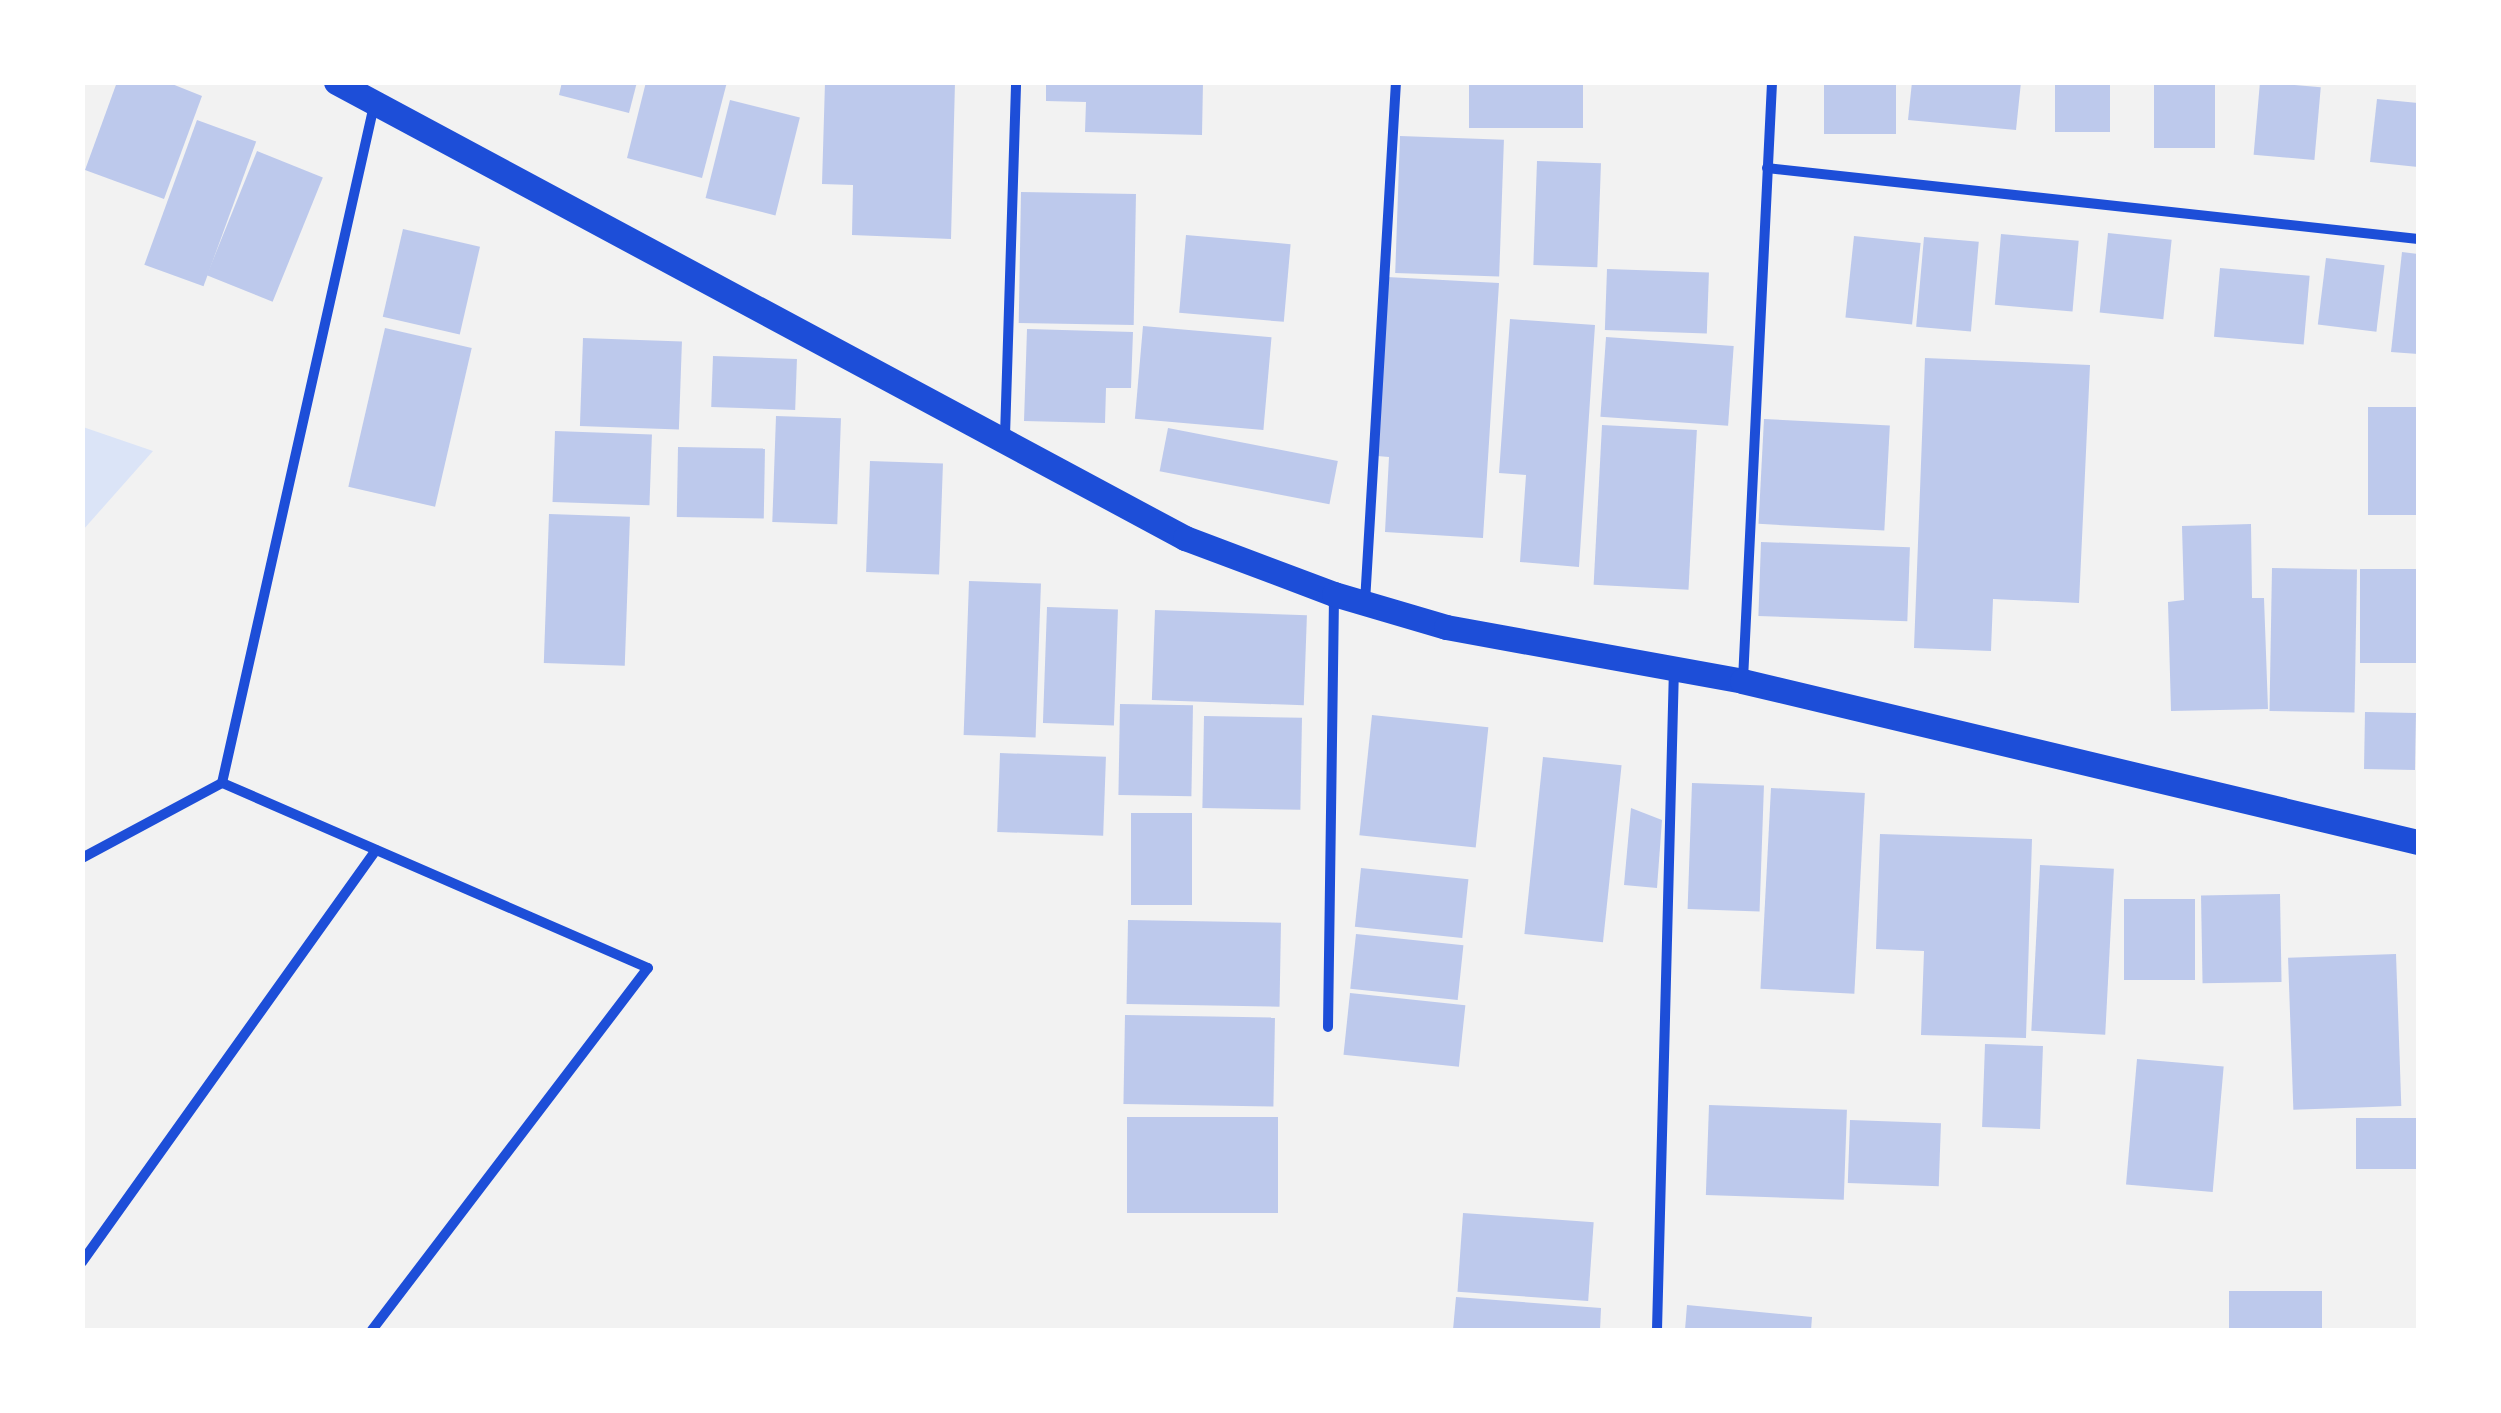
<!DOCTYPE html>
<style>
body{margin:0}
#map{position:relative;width:2501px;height:1413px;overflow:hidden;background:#f2f2f2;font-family:"DM Sans",sans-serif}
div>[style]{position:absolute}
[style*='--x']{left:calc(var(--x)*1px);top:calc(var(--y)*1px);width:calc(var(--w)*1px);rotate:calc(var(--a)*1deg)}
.green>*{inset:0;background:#dbe4f7}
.building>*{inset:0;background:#bdc9ec;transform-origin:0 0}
.minor>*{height:10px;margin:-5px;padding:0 5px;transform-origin:5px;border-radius:5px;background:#1d4ed8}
.primary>*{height:25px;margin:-12.5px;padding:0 12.5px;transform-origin:12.5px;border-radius:12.5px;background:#1d4ed8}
span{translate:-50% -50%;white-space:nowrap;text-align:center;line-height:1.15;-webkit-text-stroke:8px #fff;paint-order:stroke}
.frame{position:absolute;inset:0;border:85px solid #fff;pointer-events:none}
</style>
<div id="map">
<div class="green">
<i style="clip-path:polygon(83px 427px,153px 451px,83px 530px,82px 427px)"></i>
</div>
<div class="building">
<i style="clip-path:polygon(117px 82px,167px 82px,202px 96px,164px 199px,85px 170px)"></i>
<i style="clip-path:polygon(562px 82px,637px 82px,629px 113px,559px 95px)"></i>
<i style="clip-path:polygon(646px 82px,727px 82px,702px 178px,627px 158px)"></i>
<i style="clip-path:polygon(825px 82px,955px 82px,951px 239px,852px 235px,853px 185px,822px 184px)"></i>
<i style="clip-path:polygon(1046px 82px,1203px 82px,1202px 135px,1085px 132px,1086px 102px,1046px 101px)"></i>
<i style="left:1469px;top:82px;width:114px;height:46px"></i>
<i style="left:1824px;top:82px;width:72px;height:52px"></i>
<i style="clip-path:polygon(1912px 82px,2021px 82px,2016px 130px,1908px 120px)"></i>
<i style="left:2055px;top:82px;width:55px;height:50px"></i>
<i style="left:2154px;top:82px;width:61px;height:66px"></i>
<i style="left:2260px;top:82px;width:61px;height:73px;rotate:5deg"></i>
<i style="clip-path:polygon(2377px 99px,2418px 103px,2418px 167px,2370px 162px)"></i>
<i style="left:730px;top:100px;width:72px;height:101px;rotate:14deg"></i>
<i style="left:197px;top:120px;width:63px;height:154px;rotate:20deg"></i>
<i style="left:1400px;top:136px;width:104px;height:137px;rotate:2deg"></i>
<i style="left:257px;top:151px;width:71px;height:134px;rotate:22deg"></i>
<i style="left:1537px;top:161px;width:64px;height:104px;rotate:2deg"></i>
<i style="left:1021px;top:192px;width:115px;height:131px;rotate:1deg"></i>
<i style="left:403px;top:229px;width:79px;height:90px;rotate:13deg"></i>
<i style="left:2108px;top:233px;width:64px;height:80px;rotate:6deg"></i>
<i style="left:2001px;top:234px;width:78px;height:71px;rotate:5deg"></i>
<i style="left:1186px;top:235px;width:105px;height:78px;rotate:5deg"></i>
<i style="left:1854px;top:236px;width:67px;height:82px;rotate:6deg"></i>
<i style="left:1924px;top:237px;width:55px;height:90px;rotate:5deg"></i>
<i style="clip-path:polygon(2402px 252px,2418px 254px,2418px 354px,2391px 352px)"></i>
<i style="left:2326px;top:258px;width:59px;height:67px;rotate:7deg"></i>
<i style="left:2220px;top:268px;width:90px;height:69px;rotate:5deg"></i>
<i style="left:1607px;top:269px;width:102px;height:61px;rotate:2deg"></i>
<i style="clip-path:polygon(1387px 277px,1499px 283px,1483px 538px,1385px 532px,1389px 457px,1377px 456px)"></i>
<i style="clip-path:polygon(1510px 319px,1595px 325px,1579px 567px,1520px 562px,1526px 475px,1499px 473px)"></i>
<i style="left:1143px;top:326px;width:129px;height:93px;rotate:5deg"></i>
<i style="left:385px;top:328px;width:89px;height:163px;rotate:13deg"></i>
<i style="clip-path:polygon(1027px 329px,1133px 332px,1131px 388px,1106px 388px,1105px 423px,1024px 421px)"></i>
<i style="left:1606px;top:337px;width:128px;height:80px;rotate:4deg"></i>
<i style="left:583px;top:338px;width:99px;height:88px;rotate:2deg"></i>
<i style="left:713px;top:356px;width:84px;height:51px;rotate:2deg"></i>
<i style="clip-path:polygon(1925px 358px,2090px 365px,2079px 603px,1993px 599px,1991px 651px,1914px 648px)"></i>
<i style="left:2368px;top:407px;width:50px;height:108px"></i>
<i style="left:776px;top:416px;width:65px;height:106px;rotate:2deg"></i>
<i style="left:1764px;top:419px;width:126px;height:105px;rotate:3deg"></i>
<i style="left:1602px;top:425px;width:95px;height:160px;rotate:3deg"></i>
<i style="left:1168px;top:428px;width:173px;height:44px;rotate:11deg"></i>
<i style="left:555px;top:431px;width:97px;height:71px;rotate:2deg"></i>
<i style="left:678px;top:447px;width:87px;height:70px;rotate:1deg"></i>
<i style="left:870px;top:461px;width:73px;height:111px;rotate:2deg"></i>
<i style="left:549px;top:514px;width:81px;height:149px;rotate:2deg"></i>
<i style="clip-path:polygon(2251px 524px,2252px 598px,2264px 598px,2268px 709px,2171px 711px,2168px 602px,2184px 600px,2182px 526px)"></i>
<i style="left:1761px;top:542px;width:149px;height:74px;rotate:2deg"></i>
<i style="left:2272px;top:568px;width:85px;height:143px;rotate:1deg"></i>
<i style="left:2418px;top:569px;width:94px;height:58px;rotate:90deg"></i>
<i style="left:969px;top:581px;width:72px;height:154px;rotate:2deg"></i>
<i style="left:1047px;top:607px;width:71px;height:116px;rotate:2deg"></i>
<i style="left:1155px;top:610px;width:152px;height:90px;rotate:2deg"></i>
<i style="left:1120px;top:704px;width:73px;height:91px;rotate:1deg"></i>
<i style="left:2365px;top:712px;width:51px;height:57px;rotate:1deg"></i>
<i style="left:1372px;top:715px;width:117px;height:121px;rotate:6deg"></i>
<i style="left:1204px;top:716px;width:98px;height:92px;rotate:1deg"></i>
<i style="left:1000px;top:753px;width:106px;height:79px;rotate:2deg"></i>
<i style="left:1543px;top:757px;width:79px;height:178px;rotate:6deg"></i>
<i style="left:1692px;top:783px;width:72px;height:126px;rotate:2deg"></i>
<i style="left:1771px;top:788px;width:94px;height:201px;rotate:3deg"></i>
<i style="clip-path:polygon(1631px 808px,1662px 820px,1657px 888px,1624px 885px)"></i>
<i style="left:1131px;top:813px;width:61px;height:92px"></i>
<i style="clip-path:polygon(1880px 834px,2032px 839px,2026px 1038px,1921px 1035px,1924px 951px,1876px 949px)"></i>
<i style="left:2040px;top:865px;width:74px;height:166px;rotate:3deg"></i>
<i style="left:1361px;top:868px;width:108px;height:59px;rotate:6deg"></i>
<i style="left:2280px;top:894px;width:88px;height:79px;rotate:89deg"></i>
<i style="left:2124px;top:899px;width:71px;height:81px"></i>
<i style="left:1128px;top:920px;width:153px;height:84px;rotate:1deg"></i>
<i style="left:1356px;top:934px;width:108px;height:55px;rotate:6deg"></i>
<i style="left:2396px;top:954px;width:152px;height:108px;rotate:88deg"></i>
<i style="left:1350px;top:993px;width:116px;height:62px;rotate:6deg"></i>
<i style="left:1125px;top:1015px;width:150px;height:89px;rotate:1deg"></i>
<i style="left:1985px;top:1044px;width:58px;height:83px;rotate:2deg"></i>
<i style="left:2137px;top:1059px;width:87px;height:126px;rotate:5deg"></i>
<i style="left:1709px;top:1105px;width:138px;height:90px;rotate:2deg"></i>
<i style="left:1127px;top:1117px;width:151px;height:96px"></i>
<i style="left:2418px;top:1118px;width:51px;height:62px;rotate:90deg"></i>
<i style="left:1850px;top:1120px;width:91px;height:63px;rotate:2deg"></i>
<i style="left:1463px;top:1213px;width:131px;height:79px;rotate:4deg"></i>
<i style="left:2229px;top:1291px;width:93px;height:39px"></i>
<i style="clip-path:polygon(1456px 1297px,1601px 1308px,1600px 1330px,1453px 1330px)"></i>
<i style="clip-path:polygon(1687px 1305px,1812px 1317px,1811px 1330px,1685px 1330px)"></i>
</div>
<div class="minor">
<i style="--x:1767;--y:168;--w:655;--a:6.22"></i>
<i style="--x:1005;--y:436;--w:354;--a:-88.2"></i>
<i style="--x:1365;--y:602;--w:521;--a:-86.59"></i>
<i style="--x:1743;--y:680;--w:599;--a:-87.22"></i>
<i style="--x:82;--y:858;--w:159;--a:-28.2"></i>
<i style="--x:1328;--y:1027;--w:432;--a:-89.2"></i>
<i style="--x:82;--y:1262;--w:506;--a:-54.49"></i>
<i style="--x:372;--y:1330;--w:455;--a:-52.7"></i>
<i style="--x:648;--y:968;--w:464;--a:-156.5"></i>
<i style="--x:222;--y:783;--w:695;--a:-77.36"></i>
<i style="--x:1657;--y:1330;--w:661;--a:-88.53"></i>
</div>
<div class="primary">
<i style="--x:336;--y:82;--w:964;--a:28.24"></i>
<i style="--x:1185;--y:538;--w:159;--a:20.6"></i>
<i style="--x:1334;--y:594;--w:117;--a:16.4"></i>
<i style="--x:1446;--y:627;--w:301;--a:10.3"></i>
<i style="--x:1742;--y:681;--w:695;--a:13.4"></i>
</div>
<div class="frame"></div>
</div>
